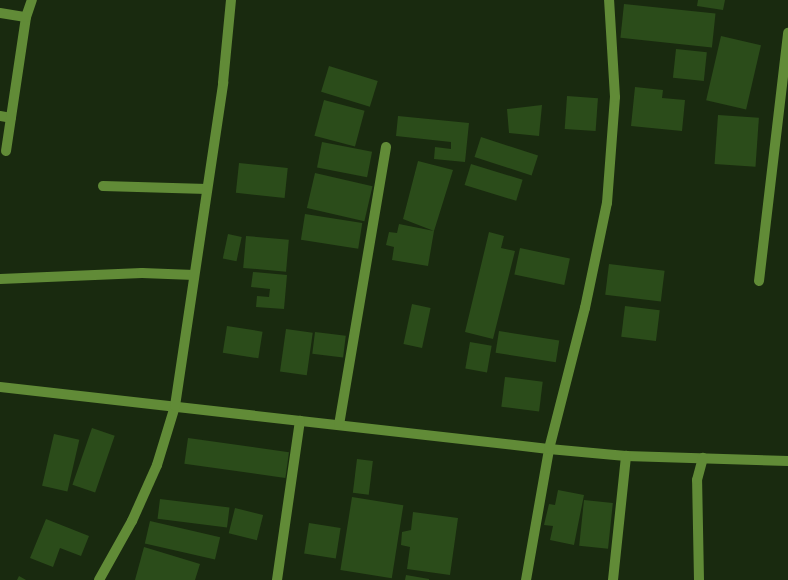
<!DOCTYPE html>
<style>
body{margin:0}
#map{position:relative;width:788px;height:580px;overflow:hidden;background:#192a0f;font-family:Signika,sans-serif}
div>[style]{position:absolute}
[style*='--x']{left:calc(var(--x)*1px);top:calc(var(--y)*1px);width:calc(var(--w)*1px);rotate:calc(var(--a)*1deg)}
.building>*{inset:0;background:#2b4c1a;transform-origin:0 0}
.minor>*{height:10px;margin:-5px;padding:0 5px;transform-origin:5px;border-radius:5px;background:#618b37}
span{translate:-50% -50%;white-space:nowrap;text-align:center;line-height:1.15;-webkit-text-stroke:3.5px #192a0f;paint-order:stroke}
</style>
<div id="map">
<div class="building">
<i style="clip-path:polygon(698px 0,725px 0,723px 10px,697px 6px)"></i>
<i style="left:624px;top:4px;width:92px;height:34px;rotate:6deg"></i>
<i style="left:721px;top:36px;width:41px;height:66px;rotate:13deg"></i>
<i style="left:676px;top:49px;width:31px;height:29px;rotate:6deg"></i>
<i style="left:329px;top:66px;width:51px;height:27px;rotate:17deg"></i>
<i style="clip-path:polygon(635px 87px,663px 90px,662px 98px,685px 100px,682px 131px,631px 126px)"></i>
<i style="left:567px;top:96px;width:31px;height:33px;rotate:4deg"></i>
<i style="left:324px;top:100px;width:42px;height:37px;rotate:15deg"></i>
<i style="clip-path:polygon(542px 105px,539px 136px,509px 133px,507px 109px)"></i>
<i style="left:718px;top:115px;width:41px;height:49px;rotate:4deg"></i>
<i style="clip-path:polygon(398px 116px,469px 123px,465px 162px,434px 159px,435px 147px,451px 149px,451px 142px,396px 136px)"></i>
<i style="left:481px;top:137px;width:60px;height:21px;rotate:18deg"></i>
<i style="left:322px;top:142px;width:51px;height:26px;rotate:11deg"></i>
<i style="clip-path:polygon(418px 161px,453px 170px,434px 231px,428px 266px,392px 260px,394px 247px,386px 245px,389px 232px,397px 233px,399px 224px,434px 231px,403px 219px)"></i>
<i style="left:239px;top:163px;width:49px;height:30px;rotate:6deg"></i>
<i style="left:471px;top:164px;width:54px;height:22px;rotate:17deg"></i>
<i style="left:315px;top:173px;width:59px;height:36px;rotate:13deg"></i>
<i style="left:305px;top:214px;width:58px;height:26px;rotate:9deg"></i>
<i style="clip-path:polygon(489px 232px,504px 236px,501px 248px,515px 251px,493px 339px,465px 332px)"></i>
<i style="left:228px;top:234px;width:14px;height:25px;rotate:12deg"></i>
<i style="left:246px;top:236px;width:43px;height:32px;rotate:5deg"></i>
<i style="left:520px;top:248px;width:51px;height:27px;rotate:12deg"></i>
<i style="left:609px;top:264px;width:56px;height:31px;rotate:7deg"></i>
<i style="clip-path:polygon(253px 272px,287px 275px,284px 309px,256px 307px,257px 296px,269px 297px,270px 289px,251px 287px)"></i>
<i style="left:412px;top:304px;width:19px;height:41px;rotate:12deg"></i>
<i style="left:625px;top:306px;width:35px;height:31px;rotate:7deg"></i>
<i style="left:227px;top:326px;width:36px;height:27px;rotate:9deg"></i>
<i style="left:286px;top:329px;width:27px;height:43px;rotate:8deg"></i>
<i style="left:499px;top:331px;width:61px;height:22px;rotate:9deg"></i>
<i style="left:315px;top:332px;width:31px;height:22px;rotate:7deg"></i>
<i style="left:470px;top:342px;width:22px;height:27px;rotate:10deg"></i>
<i style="left:505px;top:377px;width:38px;height:30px;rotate:7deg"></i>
<i style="left:92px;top:428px;width:24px;height:60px;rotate:19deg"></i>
<i style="left:54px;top:434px;width:26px;height:53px;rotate:13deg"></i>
<i style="left:188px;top:438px;width:102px;height:26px;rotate:8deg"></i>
<i style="left:357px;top:459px;width:16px;height:34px;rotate:7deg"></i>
<i style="clip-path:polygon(558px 490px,584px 495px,574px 545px,550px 540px,553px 526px,544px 525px,549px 504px,555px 505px)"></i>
<i style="left:352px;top:497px;width:52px;height:74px;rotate:9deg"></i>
<i style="left:160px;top:499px;width:70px;height:20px;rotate:7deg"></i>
<i style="left:584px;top:500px;width:29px;height:46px;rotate:6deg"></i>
<i style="left:235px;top:508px;width:29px;height:26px;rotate:14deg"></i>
<i style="clip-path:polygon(413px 512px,458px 518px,450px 575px,407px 569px,410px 547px,401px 545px,402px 532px,411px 530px)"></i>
<i style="clip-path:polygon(46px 519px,89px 536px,81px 556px,60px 548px,53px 567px,30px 558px)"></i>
<i style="left:150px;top:521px;width:72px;height:23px;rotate:13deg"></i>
<i style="left:309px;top:523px;width:32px;height:31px;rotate:9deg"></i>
<i style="clip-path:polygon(144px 547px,200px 564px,195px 580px,135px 580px)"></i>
<i style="clip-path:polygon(406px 575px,429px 579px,429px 580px,405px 580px)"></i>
<i style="clip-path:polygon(19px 576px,26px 580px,17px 580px)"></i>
</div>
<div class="minor">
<i style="--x:0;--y:13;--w:26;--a:9"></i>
<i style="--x:0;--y:116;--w:11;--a:10"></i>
<i style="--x:6;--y:151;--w:135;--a:-81.5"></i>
<i style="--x:26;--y:17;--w:18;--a:-71"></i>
<i style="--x:103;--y:186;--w:104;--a:1.7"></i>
<i style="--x:0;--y:279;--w:142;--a:-2.4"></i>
<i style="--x:142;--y:273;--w:52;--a:2.2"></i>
<i style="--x:759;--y:281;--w:250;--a:-83.3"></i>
<i style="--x:0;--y:387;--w:552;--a:6.44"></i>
<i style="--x:549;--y:449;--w:77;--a:5.2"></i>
<i style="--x:626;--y:456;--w:162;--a:1.8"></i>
<i style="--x:339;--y:425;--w:282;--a:-80.4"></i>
<i style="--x:99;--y:580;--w:68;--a:-60.8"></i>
<i style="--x:132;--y:521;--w:61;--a:-65.9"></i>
<i style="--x:157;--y:465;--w:62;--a:-73"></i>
<i style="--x:175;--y:406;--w:327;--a:-81.5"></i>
<i style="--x:223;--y:83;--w:83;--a:-84.5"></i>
<i style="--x:277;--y:580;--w:161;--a:-81.8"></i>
<i style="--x:526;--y:580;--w:133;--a:-80"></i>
<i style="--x:549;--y:449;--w:146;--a:-75.7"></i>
<i style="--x:585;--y:308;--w:107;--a:-78.2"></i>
<i style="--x:607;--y:203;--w:106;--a:-85.7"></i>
<i style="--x:615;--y:97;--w:97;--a:-93.5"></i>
<i style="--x:613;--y:580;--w:125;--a:-84"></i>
<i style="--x:699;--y:580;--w:100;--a:-91.1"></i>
<i style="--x:697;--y:480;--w:23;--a:-75"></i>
</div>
</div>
